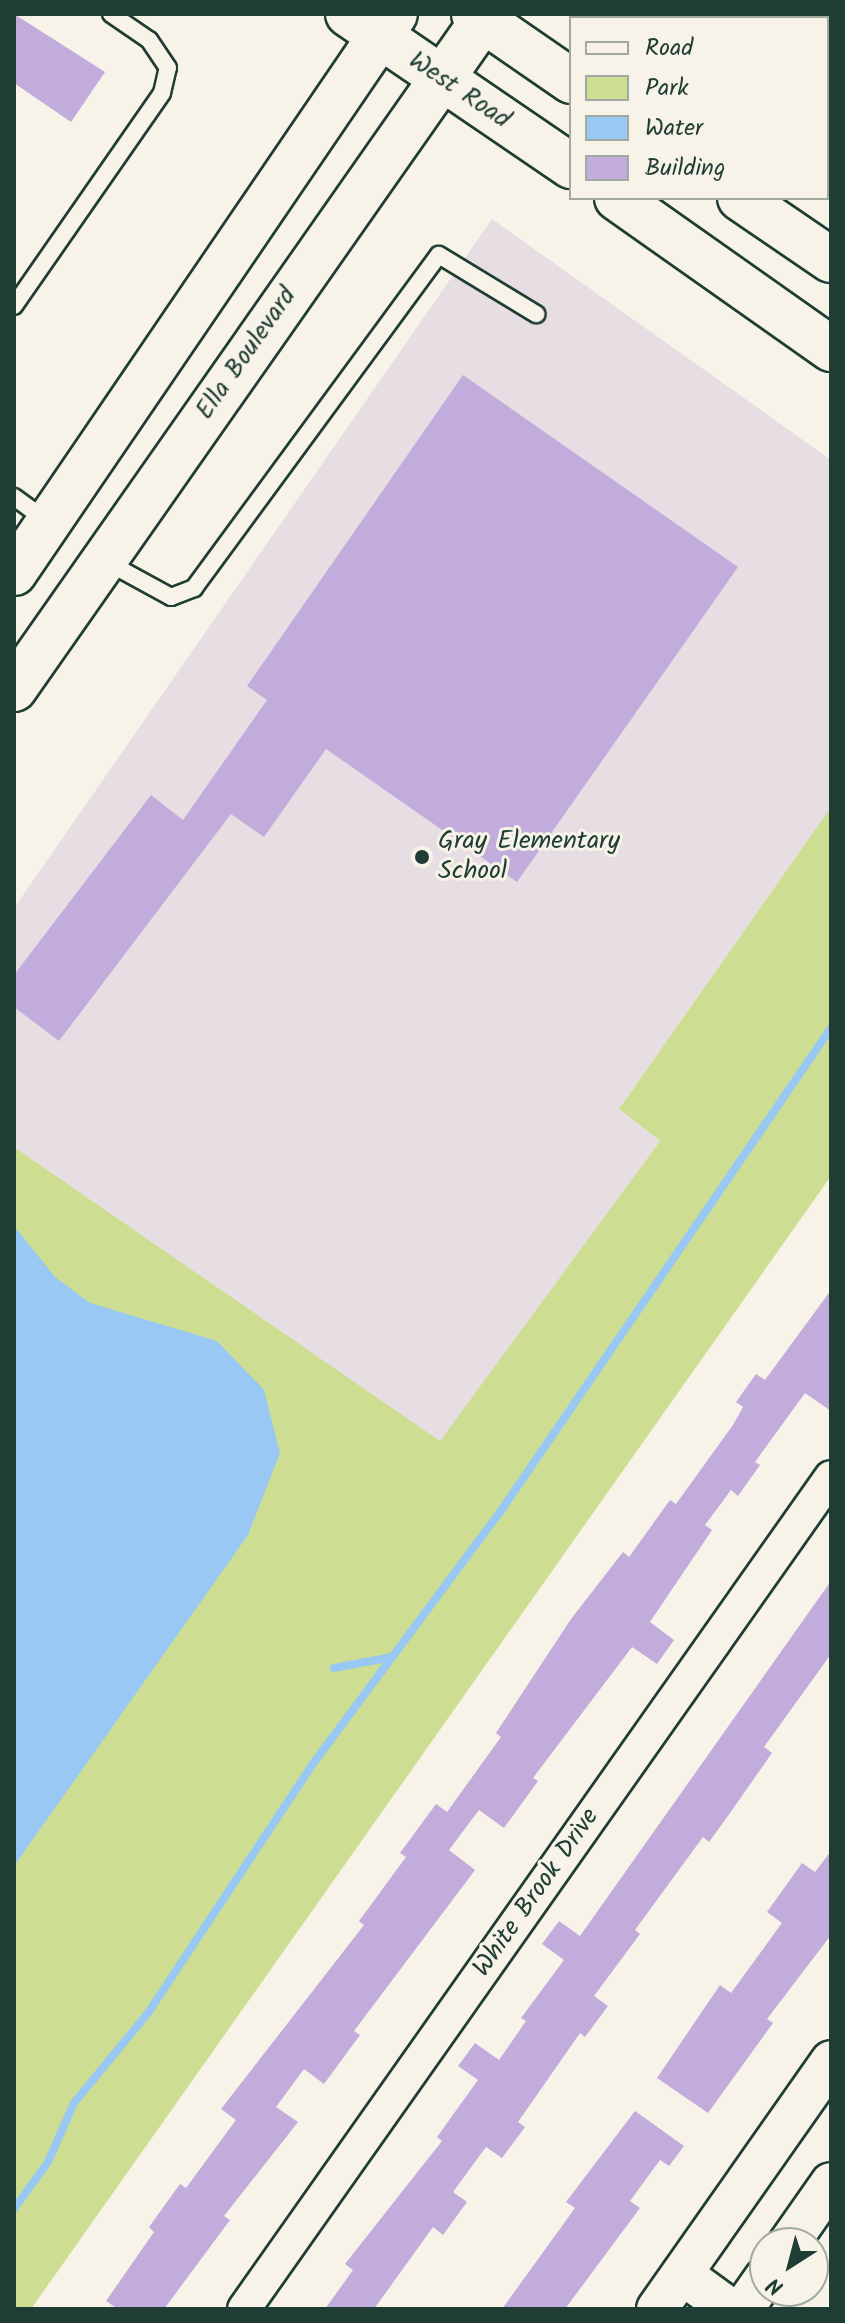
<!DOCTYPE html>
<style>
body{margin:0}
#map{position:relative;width:845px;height:2323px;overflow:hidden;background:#f7f3e8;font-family:Kalam,sans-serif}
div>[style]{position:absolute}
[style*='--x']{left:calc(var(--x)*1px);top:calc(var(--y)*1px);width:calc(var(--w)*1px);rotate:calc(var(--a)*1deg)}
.built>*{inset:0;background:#e7dee4}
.green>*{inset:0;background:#cdde92}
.water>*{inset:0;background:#98c8f3}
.stream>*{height:8px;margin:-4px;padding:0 4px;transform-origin:4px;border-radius:4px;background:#98c8f3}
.building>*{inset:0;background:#c1acdc}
.roads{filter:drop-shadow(2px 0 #1f3d34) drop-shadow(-2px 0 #1f3d34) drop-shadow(0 2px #1f3d34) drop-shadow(0 -2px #1f3d34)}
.service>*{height:16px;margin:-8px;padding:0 8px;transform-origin:8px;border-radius:8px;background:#f7f3e8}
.minor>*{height:32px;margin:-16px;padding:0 16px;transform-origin:16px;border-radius:16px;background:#f7f3e8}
.tertiary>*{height:40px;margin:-20px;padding:0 20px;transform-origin:20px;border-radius:20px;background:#f7f3e8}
.secondary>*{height:44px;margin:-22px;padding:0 22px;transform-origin:22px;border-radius:22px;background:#f7f3e8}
.dots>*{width:22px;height:22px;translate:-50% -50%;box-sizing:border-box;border:4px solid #f7f3e8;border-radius:50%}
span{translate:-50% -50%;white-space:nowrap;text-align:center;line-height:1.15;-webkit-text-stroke:6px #f7f3e8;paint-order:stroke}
.street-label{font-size:26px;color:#1f3d34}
.poi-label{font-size:26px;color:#1f3d34}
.left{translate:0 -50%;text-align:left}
.frame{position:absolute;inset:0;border:16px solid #1f3d34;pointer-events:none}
.legend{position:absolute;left:569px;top:16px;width:260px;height:184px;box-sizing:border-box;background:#f7f3e8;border:2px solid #a1aaa0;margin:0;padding:10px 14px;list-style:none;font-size:24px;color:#1f3d34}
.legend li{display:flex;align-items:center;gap:16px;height:40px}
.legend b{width:40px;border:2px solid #a1aaa0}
.north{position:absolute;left:749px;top:2227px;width:80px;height:80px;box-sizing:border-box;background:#f7f3e8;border:2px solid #a1aaa0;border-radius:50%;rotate:216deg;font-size:22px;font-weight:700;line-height:32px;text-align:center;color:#1f3d34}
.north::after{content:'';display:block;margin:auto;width:28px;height:36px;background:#1f3d34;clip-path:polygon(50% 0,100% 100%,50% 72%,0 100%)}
</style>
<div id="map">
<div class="built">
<i style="clip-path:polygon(492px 219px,831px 460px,831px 807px,619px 1109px,660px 1141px,440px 1442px,14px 1147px,14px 908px)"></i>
</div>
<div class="green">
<i style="clip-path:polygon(831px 807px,831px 1176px,31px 2309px,14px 2309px,14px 1147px,440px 1441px,660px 1141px,619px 1109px)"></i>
</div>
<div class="water">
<i style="clip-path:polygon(14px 1226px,55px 1277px,90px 1303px,217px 1341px,264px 1390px,280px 1453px,248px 1535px,14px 1866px)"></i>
</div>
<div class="stream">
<i style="--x:334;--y:1668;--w:59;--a:-10.7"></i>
<i style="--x:14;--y:2209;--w:58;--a:-54.1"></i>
<i style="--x:48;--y:2162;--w:64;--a:-66.2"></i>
<i style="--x:74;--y:2103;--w:117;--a:-50.6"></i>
<i style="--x:148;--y:2013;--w:302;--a:-56.5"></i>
<i style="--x:315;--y:1761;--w:307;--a:-53.4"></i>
<i style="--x:498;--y:1515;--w:590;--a:-55.64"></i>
</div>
<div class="building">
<i style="clip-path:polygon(14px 14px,105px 72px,71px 122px,14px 83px)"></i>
<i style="clip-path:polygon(463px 375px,738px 567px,517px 882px,326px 749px,264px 837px,231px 814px,59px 1041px,14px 1007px,14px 975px,151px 795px,183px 820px,267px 700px,247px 686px)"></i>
<i style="clip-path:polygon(831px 1290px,831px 1411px,805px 1393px,755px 1462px,760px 1465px,738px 1496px,731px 1490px,705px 1525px,712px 1530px,650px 1622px,674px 1640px,657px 1664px,632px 1647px,533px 1778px,538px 1781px,504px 1828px,479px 1810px,449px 1850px,475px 1870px,354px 2031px,360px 2035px,324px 2084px,304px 2069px,276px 2107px,298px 2122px,224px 2216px,230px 2220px,164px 2309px,118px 2309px,106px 2301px,154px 2232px,149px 2227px,180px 2184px,186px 2188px,236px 2120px,221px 2109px,364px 1925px,359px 1921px,406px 1857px,400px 1853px,436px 1804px,447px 1812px,501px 1737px,496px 1733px,571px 1619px,623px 1552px,629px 1557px,670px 1500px,676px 1504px,733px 1425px,743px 1407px,736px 1402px,756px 1374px,765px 1380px)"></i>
<i style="clip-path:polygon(831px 1581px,831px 1654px,764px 1747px,772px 1753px,730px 1813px,709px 1842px,703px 1837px,635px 1930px,640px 1934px,594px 1996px,608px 2006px,585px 2037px,580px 2033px,518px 2122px,525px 2127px,502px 2158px,486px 2147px,453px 2192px,467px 2202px,443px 2235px,433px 2227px,374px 2309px,325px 2309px,353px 2270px,345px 2264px,442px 2141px,437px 2137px,478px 2080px,458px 2066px,475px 2043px,499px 2060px,526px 2021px,521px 2018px,564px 1960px,542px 1944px,559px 1921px,580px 1936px)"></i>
<i style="clip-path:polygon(831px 1851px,831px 1935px,767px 2019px,773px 2023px,708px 2113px,657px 2078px,720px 1985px,731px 1993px,782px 1923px,767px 1912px,802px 1863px,815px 1872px)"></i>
<i style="clip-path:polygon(635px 2111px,684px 2146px,669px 2166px,660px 2160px,630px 2201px,640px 2208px,565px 2309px,502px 2309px,575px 2208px,566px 2202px)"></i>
</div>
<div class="roads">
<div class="service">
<i style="--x:806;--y:18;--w:5;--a:-53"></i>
<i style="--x:827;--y:56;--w:5;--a:37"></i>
<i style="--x:14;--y:306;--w:259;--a:-55.2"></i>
<i style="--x:162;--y:93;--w:26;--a:-77"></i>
<i style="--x:168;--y:68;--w:34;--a:-124"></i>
<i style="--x:149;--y:40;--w:46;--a:-145.6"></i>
<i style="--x:14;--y:497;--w:41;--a:36"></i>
<i style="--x:107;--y:562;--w:73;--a:28.7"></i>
<i style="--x:171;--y:597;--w:25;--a:-21"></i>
<i style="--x:194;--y:588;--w:413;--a:-53.7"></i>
<i style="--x:439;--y:255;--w:114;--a:31.3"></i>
</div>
<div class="minor">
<i style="--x:244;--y:2309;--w:1018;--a:-54.8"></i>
</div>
<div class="tertiary">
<i style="--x:789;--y:2243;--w:73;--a:-55"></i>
<i style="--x:682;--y:2274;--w:59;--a:36.1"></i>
<i style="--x:657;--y:2309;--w:303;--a:-54.9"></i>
<i style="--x:743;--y:2309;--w:38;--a:-55"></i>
</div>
<div class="secondary">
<i style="--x:348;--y:14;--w:270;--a:34.3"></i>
<i style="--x:474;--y:14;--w:118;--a:34.6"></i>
<i style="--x:617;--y:198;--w:262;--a:35.2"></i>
<i style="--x:740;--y:198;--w:110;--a:34.3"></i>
<i style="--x:14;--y:573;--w:676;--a:-55.72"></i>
<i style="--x:14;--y:689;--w:817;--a:-54.97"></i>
</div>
</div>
<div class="dots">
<i style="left:422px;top:857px;background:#1f3d34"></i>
</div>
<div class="street-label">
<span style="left:459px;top:91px;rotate:34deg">West Road</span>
<span style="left:247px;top:354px;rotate:-55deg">Ella Boulevard</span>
<span style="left:537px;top:1893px;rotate:-55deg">White Brook Drive</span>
</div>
<div class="poi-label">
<span class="left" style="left:438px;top:857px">Gray Elementary<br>School</span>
</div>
<div class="frame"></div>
<ul class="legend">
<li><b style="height:10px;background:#f7f3e8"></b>Road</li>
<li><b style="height:22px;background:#cdde92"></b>Park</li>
<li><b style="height:22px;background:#98c8f3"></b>Water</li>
<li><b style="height:22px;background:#c1acdc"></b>Building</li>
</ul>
<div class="north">N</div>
</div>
